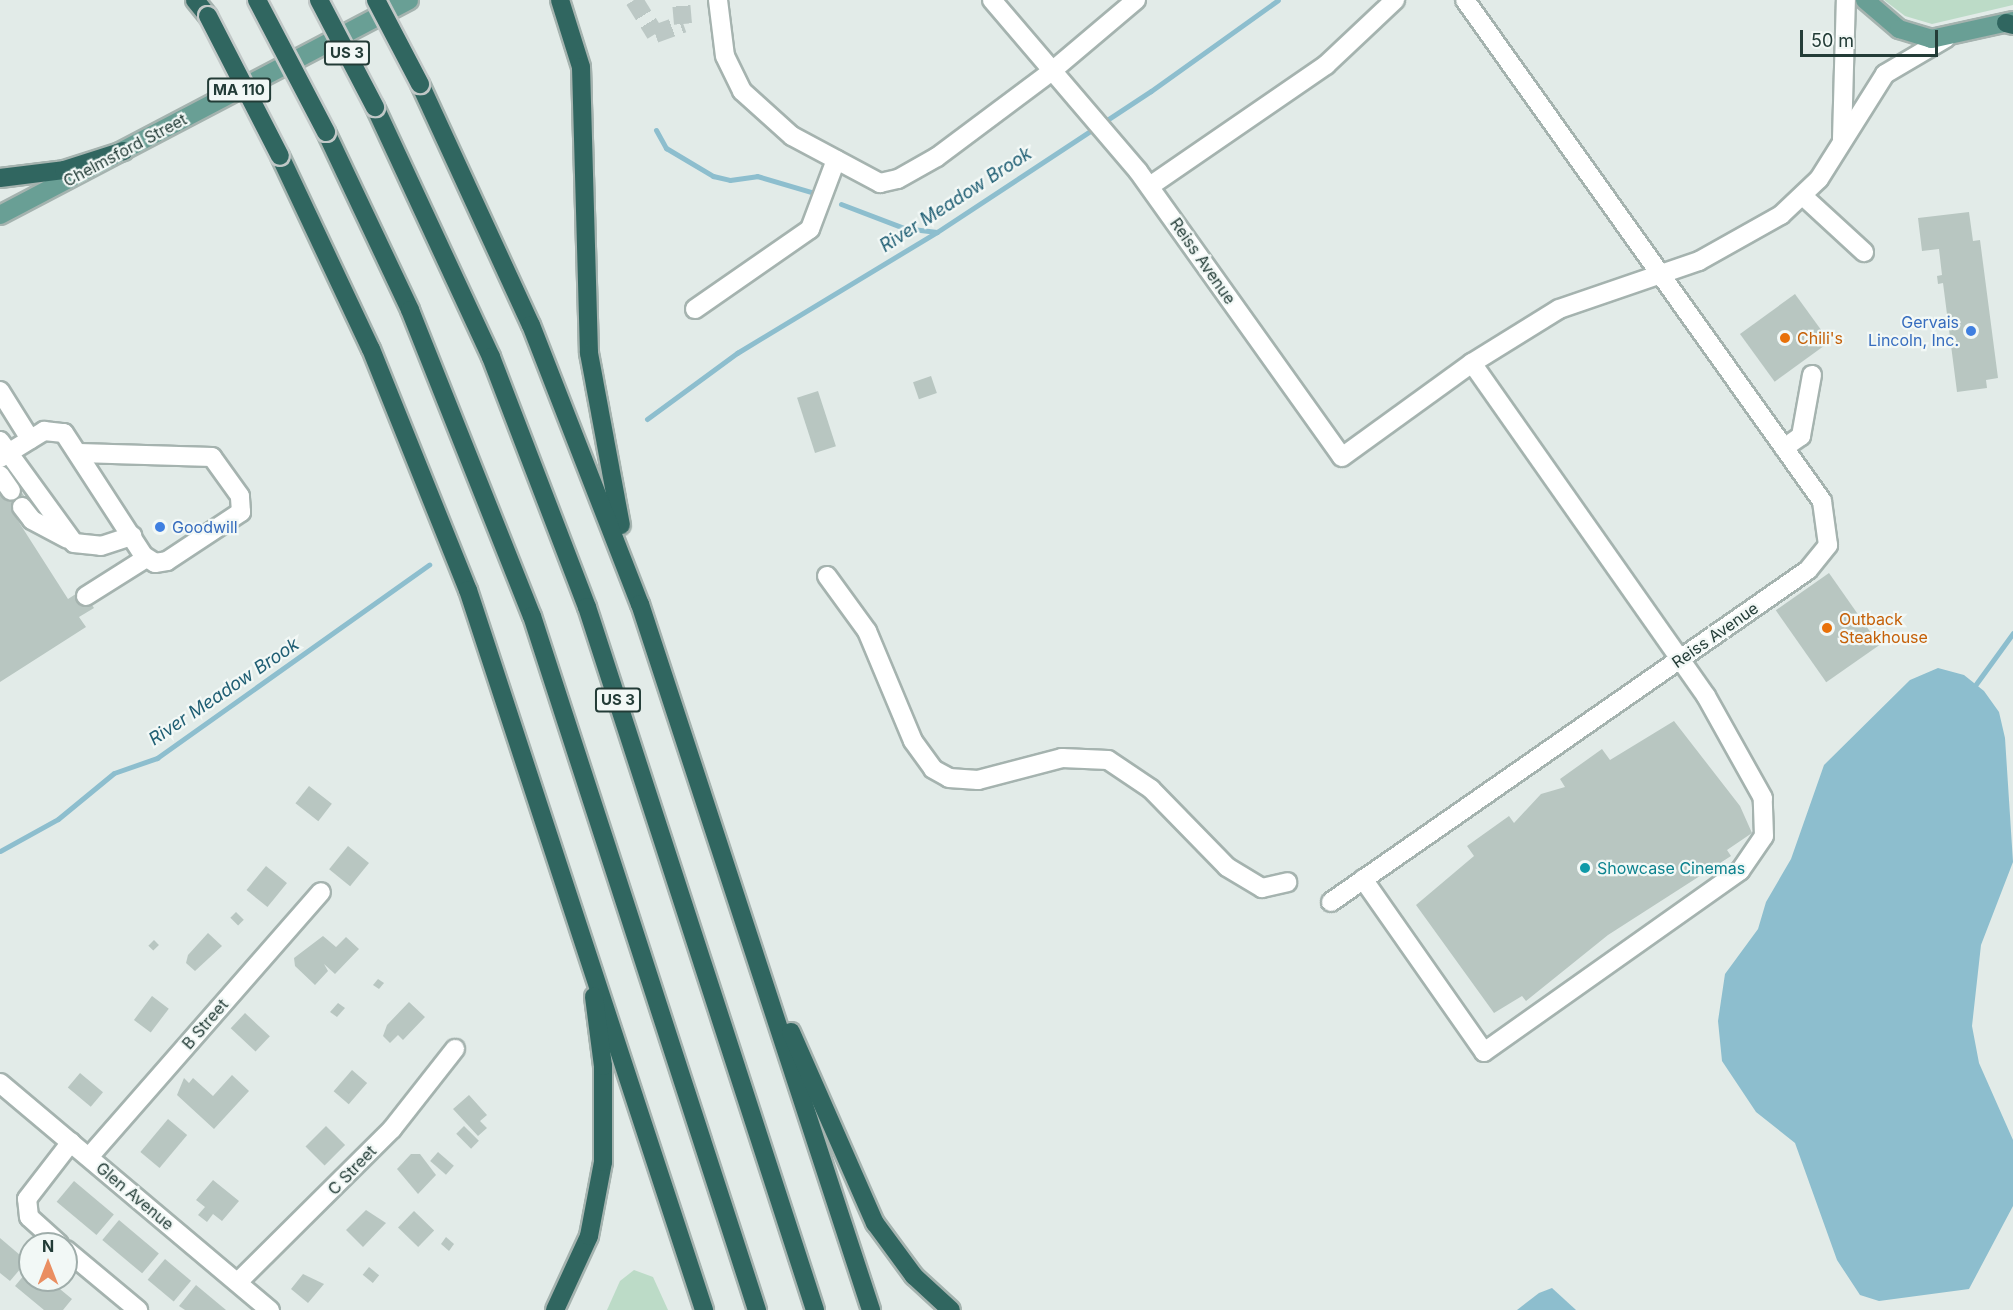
<!DOCTYPE html>
<style>
body{margin:0}
#map{position:relative;width:2013px;height:1310px;overflow:hidden;background:#e2ebe8;font-family:Inter,sans-serif}
div>[style]{position:absolute}
[style*='--x']{left:calc(var(--x)*1px);top:calc(var(--y)*1px);width:calc(var(--w)*1px);rotate:calc(var(--a)*1deg)}
.green>*{inset:0;background:#bcdbc7}
.water>*{inset:0;background:#8dbece}
.stream>*{height:5px;margin:-2.5px;padding:0 2.5px;transform-origin:2.5px;border-radius:2.5px;background:#8dbece}
.building>*{inset:0;background:#b8c6c1;transform-origin:0 0}
.minor-tunnel>*{height:18px;margin-top:-9px;transform-origin:0;background:repeating-linear-gradient(90deg,#bcc8c5 0 18px,transparent 0 27px)}
.roads{filter:drop-shadow(2px 0 #a5b3af) drop-shadow(-2px 0 #a5b3af) drop-shadow(0 2px #a5b3af) drop-shadow(0 -2px #a5b3af)}
.minor>*{height:18px;margin:-9px;padding:0 9px;transform-origin:9px;border-radius:9px;background:#fff}
.major>*{height:18px;margin:-9px;padding:0 9px;transform-origin:9px;border-radius:9px;background:#699f95}
.highway>*{height:18px;margin:-9px;padding:0 9px;transform-origin:9px;border-radius:9px;background:#306660}
.bridges{filter:drop-shadow(2px 0 #c1c8c7) drop-shadow(-2px 0 #c1c8c7) drop-shadow(0 2px #c1c8c7) drop-shadow(0 -2px #c1c8c7)}
.highway-bridge>*{height:18px;margin:-9px;padding:0 9px;transform-origin:9px;border-radius:9px;background:#306660}
.dots>*{width:16px;height:16px;translate:-50% -50%;box-sizing:border-box;border:3px solid #f2f8f6;border-radius:50%}
span{translate:-50% -50%;white-space:nowrap;text-align:center;line-height:1.15;-webkit-text-stroke:4.5px #f2f8f6;paint-order:stroke}
.shield-label span{padding:2px 4px;background:#f2f8f6;border:2px solid;border-radius:4px;-webkit-text-stroke-width:0}
.shield-label{font-size:15px;color:#233c37;font-weight:700}
.street-label{font-size:16px;color:#233c37}
.shop-label{font-size:16px;color:#366cbe}
.right{translate:-100% -50%;text-align:right}
.left{translate:0 -50%;text-align:left}
.food-label{font-size:16px;color:#c56008}
.culture-label{font-size:16px;color:#0d838f}
.water-label{font-size:18px;color:#205f74;font-style:italic}
.north{position:absolute;left:18px;top:1232px;width:60px;height:60px;box-sizing:border-box;background:#f2f8f6;border:2px solid #9fadaa;border-radius:50%;rotate:0deg;font-size:16px;font-weight:700;line-height:24px;text-align:center;color:#233c37}
.north::after{content:'';display:block;margin:auto;width:21px;height:27px;background:#ea8e61;clip-path:polygon(50% 0,100% 100%,50% 72%,0 100%)}
.scale{position:absolute;left:1800px;top:30px;width:138px;height:27px;box-sizing:border-box;border:3px solid #233c37;border-top:0;padding-left:8px;font-size:18px;line-height:21px;white-space:nowrap;color:#233c37;-webkit-text-stroke:4px #f2f8f6;paint-order:stroke}
</style>
<div id="map">
<div class="green">
<i style="clip-path:polygon(1884px 0,2013px 0,2013px 5px,1932px 24px,1905px 16px)"></i>
<i style="clip-path:polygon(634px 1270px,653px 1277px,668px 1310px,607px 1310px,620px 1281px)"></i>
</div>
<div class="water">
<i style="clip-path:polygon(1938px 668px,1964px 675px,1984px 691px,1999px 712px,2005px 738px,2013px 862px,1981px 945px,1972px 1026px,1979px 1063px,2013px 1140px,2013px 1206px,1969px 1289px,1879px 1301px,1860px 1295px,1837px 1260px,1795px 1143px,1756px 1112px,1722px 1061px,1718px 1021px,1725px 974px,1758px 929px,1766px 902px,1791px 859px,1824px 765px,1910px 680px)"></i>
<i style="clip-path:polygon(1552px 1288px,1576px 1310px,1517px 1310px,1539px 1293px)"></i>
</div>
<div class="stream">
<i style="--x:656;--y:130;--w:21;--a:61"></i>
<i style="--x:666;--y:148;--w:55;--a:30.8"></i>
<i style="--x:713;--y:176;--w:17;--a:13"></i>
<i style="--x:730;--y:180;--w:27;--a:-8"></i>
<i style="--x:757;--y:176;--w:56;--a:16.5"></i>
<i style="--x:841;--y:204;--w:67;--a:20.9"></i>
<i style="--x:904;--y:228;--w:33;--a:7"></i>
<i style="--x:647;--y:419;--w:112;--a:-36.3"></i>
<i style="--x:737;--y:353;--w:234;--a:-31.2"></i>
<i style="--x:937;--y:232;--w:256;--a:-33.4"></i>
<i style="--x:1151;--y:91;--w:156;--a:-35.6"></i>
<i style="--x:1976;--y:684;--w:63;--a:-54"></i>
<i style="--x:0;--y:851;--w:66;--a:-28.9"></i>
<i style="--x:58;--y:819;--w:72;--a:-39.4"></i>
<i style="--x:114;--y:773;--w:46;--a:-19.2"></i>
<i style="--x:157;--y:758;--w:334;--a:-35.4"></i>
</div>
<div class="building">
<i style="clip-path:polygon(1969px 212px,1973px 241px,1980px 240px,1998px 378px,1986px 380px,1987px 388px,1957px 392px,1943px 283px,1938px 284px,1937px 276px,1942px 275px,1939px 249px,1922px 251px,1918px 218px)"></i>
<i style="left:1795px;top:294px;width:59px;height:68px;rotate:54deg"></i>
<i style="left:931px;top:376px;width:18px;height:19px;rotate:71deg"></i>
<i style="left:818px;top:391px;width:58px;height:22px;rotate:72deg"></i>
<i style="clip-path:polygon(18px 487px,29px 503px,13px 513px,68px 599px,82px 590px,94px 608px,79px 617px,86px 627px,0 682px,0 492px,3px 496px)"></i>
<i style="left:1829px;top:573px;width:88px;height:65px;rotate:55deg"></i>
<i style="clip-path:polygon(1674px 721px,1740px 806px,1752px 833px,1727px 850px,1731px 856px,1608px 935px,1526px 1001px,1522px 996px,1494px 1013px,1416px 905px,1474px 856px,1467px 846px,1509px 816px,1514px 823px,1541px 794px,1565px 787px,1560px 779px,1602px 749px,1610px 760px)"></i>
<i style="left:309px;top:786px;width:29px;height:22px;rotate:38deg"></i>
<i style="left:348px;top:846px;width:27px;height:30px;rotate:39deg"></i>
<i style="left:266px;top:866px;width:27px;height:31px;rotate:39deg"></i>
<i style="left:236px;top:912px;width:11px;height:8px;rotate:45deg"></i>
<i style="clip-path:polygon(208px 933px,222px 946px,195px 971px,186px 963px,188px 955px)"></i>
<i style="clip-path:polygon(323px 936px,336px 947px,346px 937px,359px 949px,335px 974px,324px 964px,328px 971px,315px 985px,295px 966px,294px 958px)"></i>
<i style="left:154px;top:940px;width:7px;height:8px;rotate:45deg"></i>
<i style="clip-path:polygon(378px 979px,384px 983px,379px 989px,373px 985px)"></i>
<i style="left:152px;top:996px;width:21px;height:30px;rotate:37deg"></i>
<i style="clip-path:polygon(409px 1002px,425px 1017px,403px 1040px,398px 1035px,390px 1043px,383px 1036px,387px 1025px)"></i>
<i style="clip-path:polygon(338px 1003px,345px 1008px,337px 1017px,330px 1012px)"></i>
<i style="left:245px;top:1013px;width:34px;height:21px;rotate:43deg"></i>
<i style="left:352px;top:1070px;width:20px;height:28px;rotate:41deg"></i>
<i style="left:80px;top:1073px;width:30px;height:19px;rotate:40deg"></i>
<i style="clip-path:polygon(232px 1075px,249px 1091px,214px 1129px,177px 1095px,184px 1078px,189px 1083px,193px 1078px,213px 1096px)"></i>
<i style="clip-path:polygon(469px 1095px,487px 1115px,480px 1121px,487px 1128px,478px 1136px,453px 1109px)"></i>
<i style="left:168px;top:1119px;width:25px;height:43px;rotate:40deg"></i>
<i style="left:326px;top:1126px;width:27px;height:29px;rotate:45deg"></i>
<i style="left:464px;top:1126px;width:21px;height:11px;rotate:45deg"></i>
<i style="left:438px;top:1152px;width:21px;height:12px;rotate:41deg"></i>
<i style="clip-path:polygon(411px 1154px,420px 1154px,436px 1175px,418px 1194px,397px 1169px)"></i>
<i style="clip-path:polygon(213px 1180px,239px 1201px,222px 1221px,213px 1214px,207px 1222px,198px 1215px,205px 1207px,196px 1200px)"></i>
<i style="left:74px;top:1181px;width:52px;height:27px;rotate:40deg"></i>
<i style="clip-path:polygon(366px 1210px,386px 1223px,363px 1247px,346px 1230px)"></i>
<i style="left:414px;top:1211px;width:28px;height:23px;rotate:44deg"></i>
<i style="left:119px;top:1220px;width:52px;height:26px;rotate:40deg"></i>
<i style="clip-path:polygon(446px 1237px,454px 1244px,449px 1251px,441px 1244px)"></i>
<i style="clip-path:polygon(0 1238px,27px 1261px,10px 1281px,0 1273px)"></i>
<i style="left:165px;top:1259px;width:34px;height:27px;rotate:40deg"></i>
<i style="left:369px;top:1267px;width:13px;height:10px;rotate:39deg"></i>
<i style="clip-path:polygon(30px 1268px,30px 1280px,49px 1280px,72px 1299px,63px 1310px,44px 1310px,15px 1286px)"></i>
<i style="clip-path:polygon(303px 1274px,324px 1284px,308px 1303px,291px 1289px)"></i>
<i style="clip-path:polygon(196px 1285px,226px 1310px,185px 1310px,179px 1306px)"></i>
</div>
<div class="minor-tunnel">
<i style="--x:634;--y:0;--w:40;--a:58"></i>
<i style="--x:655;--y:34;--w:30;--a:-20"></i>
<i style="--x:683;--y:24;--w:24;--a:-95"></i>
</div>
<div class="roads">
<div class="minor">
<i style="--x:718;--y:0;--w:56;--a:82.9"></i>
<i style="--x:725;--y:56;--w:39;--a:64"></i>
<i style="--x:742;--y:91;--w:67;--a:42"></i>
<i style="--x:792;--y:136;--w:100;--a:28.1"></i>
<i style="--x:880;--y:183;--w:18;--a:-13"></i>
<i style="--x:898;--y:179;--w:45;--a:-29.4"></i>
<i style="--x:937;--y:157;--w:144;--a:-36.8"></i>
<i style="--x:1052;--y:71;--w:110;--a:-40.2"></i>
<i style="--x:992;--y:0;--w:225;--a:49.5"></i>
<i style="--x:1138;--y:171;--w:351;--a:54.5"></i>
<i style="--x:1342;--y:457;--w:160;--a:-35.9"></i>
<i style="--x:1472;--y:363;--w:102;--a:-31.8"></i>
<i style="--x:1559;--y:309;--w:148;--a:-18.9"></i>
<i style="--x:1699;--y:261;--w:94;--a:-29.3"></i>
<i style="--x:1781;--y:215;--w:52;--a:-43.5"></i>
<i style="--x:1819;--y:179;--w:124;--a:-57.8"></i>
<i style="--x:1885;--y:74;--w:71;--a:-30.5"></i>
<i style="--x:1842;--y:139;--w:139;--a:-88.4"></i>
<i style="--x:1150;--y:186;--w:214;--a:-34.5"></i>
<i style="--x:1326;--y:65;--w:95;--a:-43.3"></i>
<i style="--x:1803;--y:196;--w:83;--a:42.6"></i>
<i style="--x:695;--y:309;--w:140;--a:-34.8"></i>
<i style="--x:810;--y:229;--w:74;--a:-69.4"></i>
<i style="--x:0;--y:391;--w:57;--a:58"></i>
<i style="--x:0;--y:441;--w:126;--a:54"></i>
<i style="--x:74;--y:543;--w:27;--a:6"></i>
<i style="--x:101;--y:546;--w:33;--a:-18"></i>
<i style="--x:1784;--y:448;--w:21;--a:-35"></i>
<i style="--x:1801;--y:436;--w:62;--a:-79.8"></i>
<i style="--x:0;--y:458;--w:52;--a:-31.5"></i>
<i style="--x:44;--y:431;--w:20;--a:6"></i>
<i style="--x:64;--y:433;--w:147;--a:57"></i>
<i style="--x:144;--y:556;--w:13;--a:32"></i>
<i style="--x:155;--y:563;--w:12;--a:-9"></i>
<i style="--x:167;--y:561;--w:89;--a:-33.5"></i>
<i style="--x:241;--y:512;--w:16;--a:-94"></i>
<i style="--x:240;--y:496;--w:48;--a:-125.7"></i>
<i style="--x:212;--y:457;--w:133;--a:-178.3"></i>
<i style="--x:0;--y:475;--w:19;--a:55"></i>
<i style="--x:22;--y:507;--w:16;--a:52"></i>
<i style="--x:32;--y:520;--w:40;--a:28"></i>
<i style="--x:827;--y:576;--w:68;--a:54"></i>
<i style="--x:867;--y:631;--w:119;--a:67.3"></i>
<i style="--x:913;--y:741;--w:34;--a:54"></i>
<i style="--x:933;--y:769;--w:18;--a:29"></i>
<i style="--x:949;--y:778;--w:29;--a:4"></i>
<i style="--x:978;--y:780;--w:87;--a:-14.7"></i>
<i style="--x:1062;--y:758;--w:46;--a:2.5"></i>
<i style="--x:1108;--y:760;--w:52;--a:34"></i>
<i style="--x:1151;--y:789;--w:109;--a:45.7"></i>
<i style="--x:1227;--y:867;--w:41;--a:31"></i>
<i style="--x:1262;--y:888;--w:26;--a:-13"></i>
<i style="--x:86;--y:596;--w:71;--a:-32.3"></i>
<i style="--x:1363;--y:879;--w:211;--a:55"></i>
<i style="--x:1484;--y:1052;--w:314;--a:-35.3"></i>
<i style="--x:1740;--y:871;--w:42;--a:-55.6"></i>
<i style="--x:1764;--y:836;--w:38;--a:-92"></i>
<i style="--x:1763;--y:798;--w:117;--a:-119.2"></i>
<i style="--x:1706;--y:696;--w:407;--a:-125.1"></i>
<i style="--x:1331;--y:902;--w:581;--a:-34.84"></i>
<i style="--x:1808;--y:570;--w:32;--a:-51"></i>
<i style="--x:1828;--y:545;--w:44;--a:-97.8"></i>
<i style="--x:1822;--y:501;--w:615;--a:-125.47"></i>
<i style="--x:0;--y:1083;--w:353;--a:40.1"></i>
<i style="--x:89;--y:1157;--w:352;--a:-48.8"></i>
<i style="--x:59;--y:1244;--w:40;--a:-138"></i>
<i style="--x:29;--y:1217;--w:18;--a:-96"></i>
<i style="--x:27;--y:1199;--w:72;--a:-52.3"></i>
<i style="--x:66;--y:1250;--w:94;--a:39.8"></i>
<i style="--x:238;--y:1282;--w:217;--a:-44.8"></i>
<i style="--x:392;--y:1129;--w:102;--a:-51.8"></i>
</div>
<div class="major">
<i style="--x:1865;--y:0;--w:45;--a:40.5"></i>
<i style="--x:1899;--y:29;--w:34;--a:17"></i>
<i style="--x:1931;--y:39;--w:84;--a:-12.4"></i>
<i style="--x:0;--y:215;--w:462;--a:-27.7"></i>
</div>
<div class="highway">
<i style="--x:195;--y:0;--w:21;--a:51"></i>
<i style="--x:560;--y:0;--w:70;--a:72.6"></i>
<i style="--x:581;--y:67;--w:286;--a:88.4"></i>
<i style="--x:589;--y:353;--w:175;--a:79.5"></i>
<i style="--x:2006;--y:23;--w:7;--a:16"></i>
<i style="--x:420;--y:84;--w:265;--a:65.3"></i>
<i style="--x:531;--y:325;--w:300;--a:68.7"></i>
<i style="--x:640;--y:604;--w:743;--a:71.88"></i>
<i style="--x:375;--y:107;--w:276;--a:65.1"></i>
<i style="--x:491;--y:357;--w:268;--a:69"></i>
<i style="--x:587;--y:607;--w:739;--a:72.03"></i>
<i style="--x:326;--y:132;--w:197;--a:64.7"></i>
<i style="--x:410;--y:310;--w:329;--a:68.3"></i>
<i style="--x:532;--y:616;--w:730;--a:72.04"></i>
<i style="--x:280;--y:156;--w:213;--a:64.8"></i>
<i style="--x:371;--y:349;--w:260;--a:68.1"></i>
<i style="--x:468;--y:590;--w:758;--a:71.85"></i>
<i style="--x:0;--y:178;--w:64;--a:-7.1"></i>
<i style="--x:64;--y:170;--w:63;--a:-17.6"></i>
<i style="--x:791;--y:1032;--w:209;--a:66.3"></i>
<i style="--x:875;--y:1223;--w:66;--a:53.7"></i>
<i style="--x:914;--y:1276;--w:50;--a:42.6"></i>
<i style="--x:555;--y:1310;--w:81;--a:-65.3"></i>
<i style="--x:589;--y:1236;--w:75;--a:-79.3"></i>
<i style="--x:603;--y:1162;--w:96;--a:-90"></i>
<i style="--x:603;--y:1066;--w:70;--a:-97.4"></i>
</div>
</div>
<div class="bridges">
<div class="highway-bridge">
<i style="--x:257;--y:0;--w:149;--a:62.4"></i>
<i style="--x:319;--y:0;--w:121;--a:62.4"></i>
<i style="--x:376;--y:0;--w:95;--a:62.4"></i>
<i style="--x:208;--y:16;--w:157;--a:62.8"></i>
</div>
</div>
<div class="dots">
<i style="left:1971px;top:331px;background:#3f7fe0"></i>
<i style="left:1785px;top:338px;background:#e8710a"></i>
<i style="left:160px;top:527px;background:#3f7fe0"></i>
<i style="left:1827px;top:628px;background:#e8710a"></i>
<i style="left:1585px;top:868px;background:#0f9aa8"></i>
</div>
<div class="shield-label">
<span style="left:347px;top:53px">US 3</span>
<span style="left:239px;top:90px">MA 110</span>
<span style="left:618px;top:700px">US 3</span>
</div>
<div class="street-label">
<span style="left:125px;top:150px;rotate:-28deg">Chelmsford Street</span>
<span style="left:1203px;top:261px;rotate:55deg">Reiss Avenue</span>
<span style="left:1715px;top:635px;rotate:-35deg">Reiss Avenue</span>
<span style="left:205px;top:1024px;rotate:-49deg">B Street</span>
<span style="left:352px;top:1170px;rotate:-46deg">C Street</span>
<span style="left:135px;top:1196px;rotate:40deg">Glen Avenue</span>
</div>
<div class="shop-label">
<span class="right" style="left:1959px;top:331px">Gervais<br>Lincoln, Inc.</span>
<span class="left" style="left:172px;top:527px">Goodwill</span>
</div>
<div class="food-label">
<span class="left" style="left:1797px;top:338px">Chili's</span>
<span class="left" style="left:1839px;top:628px">Outback<br>Steakhouse</span>
</div>
<div class="culture-label">
<span class="left" style="left:1597px;top:868px">Showcase Cinemas</span>
</div>
<div class="water-label">
<span style="left:956px;top:200px;rotate:-33deg">River Meadow Brook</span>
<span style="left:224px;top:692px;rotate:-34deg">River Meadow Brook</span>
</div>
<div class="north">N</div>
<div class="scale">50 m</div>
</div>
